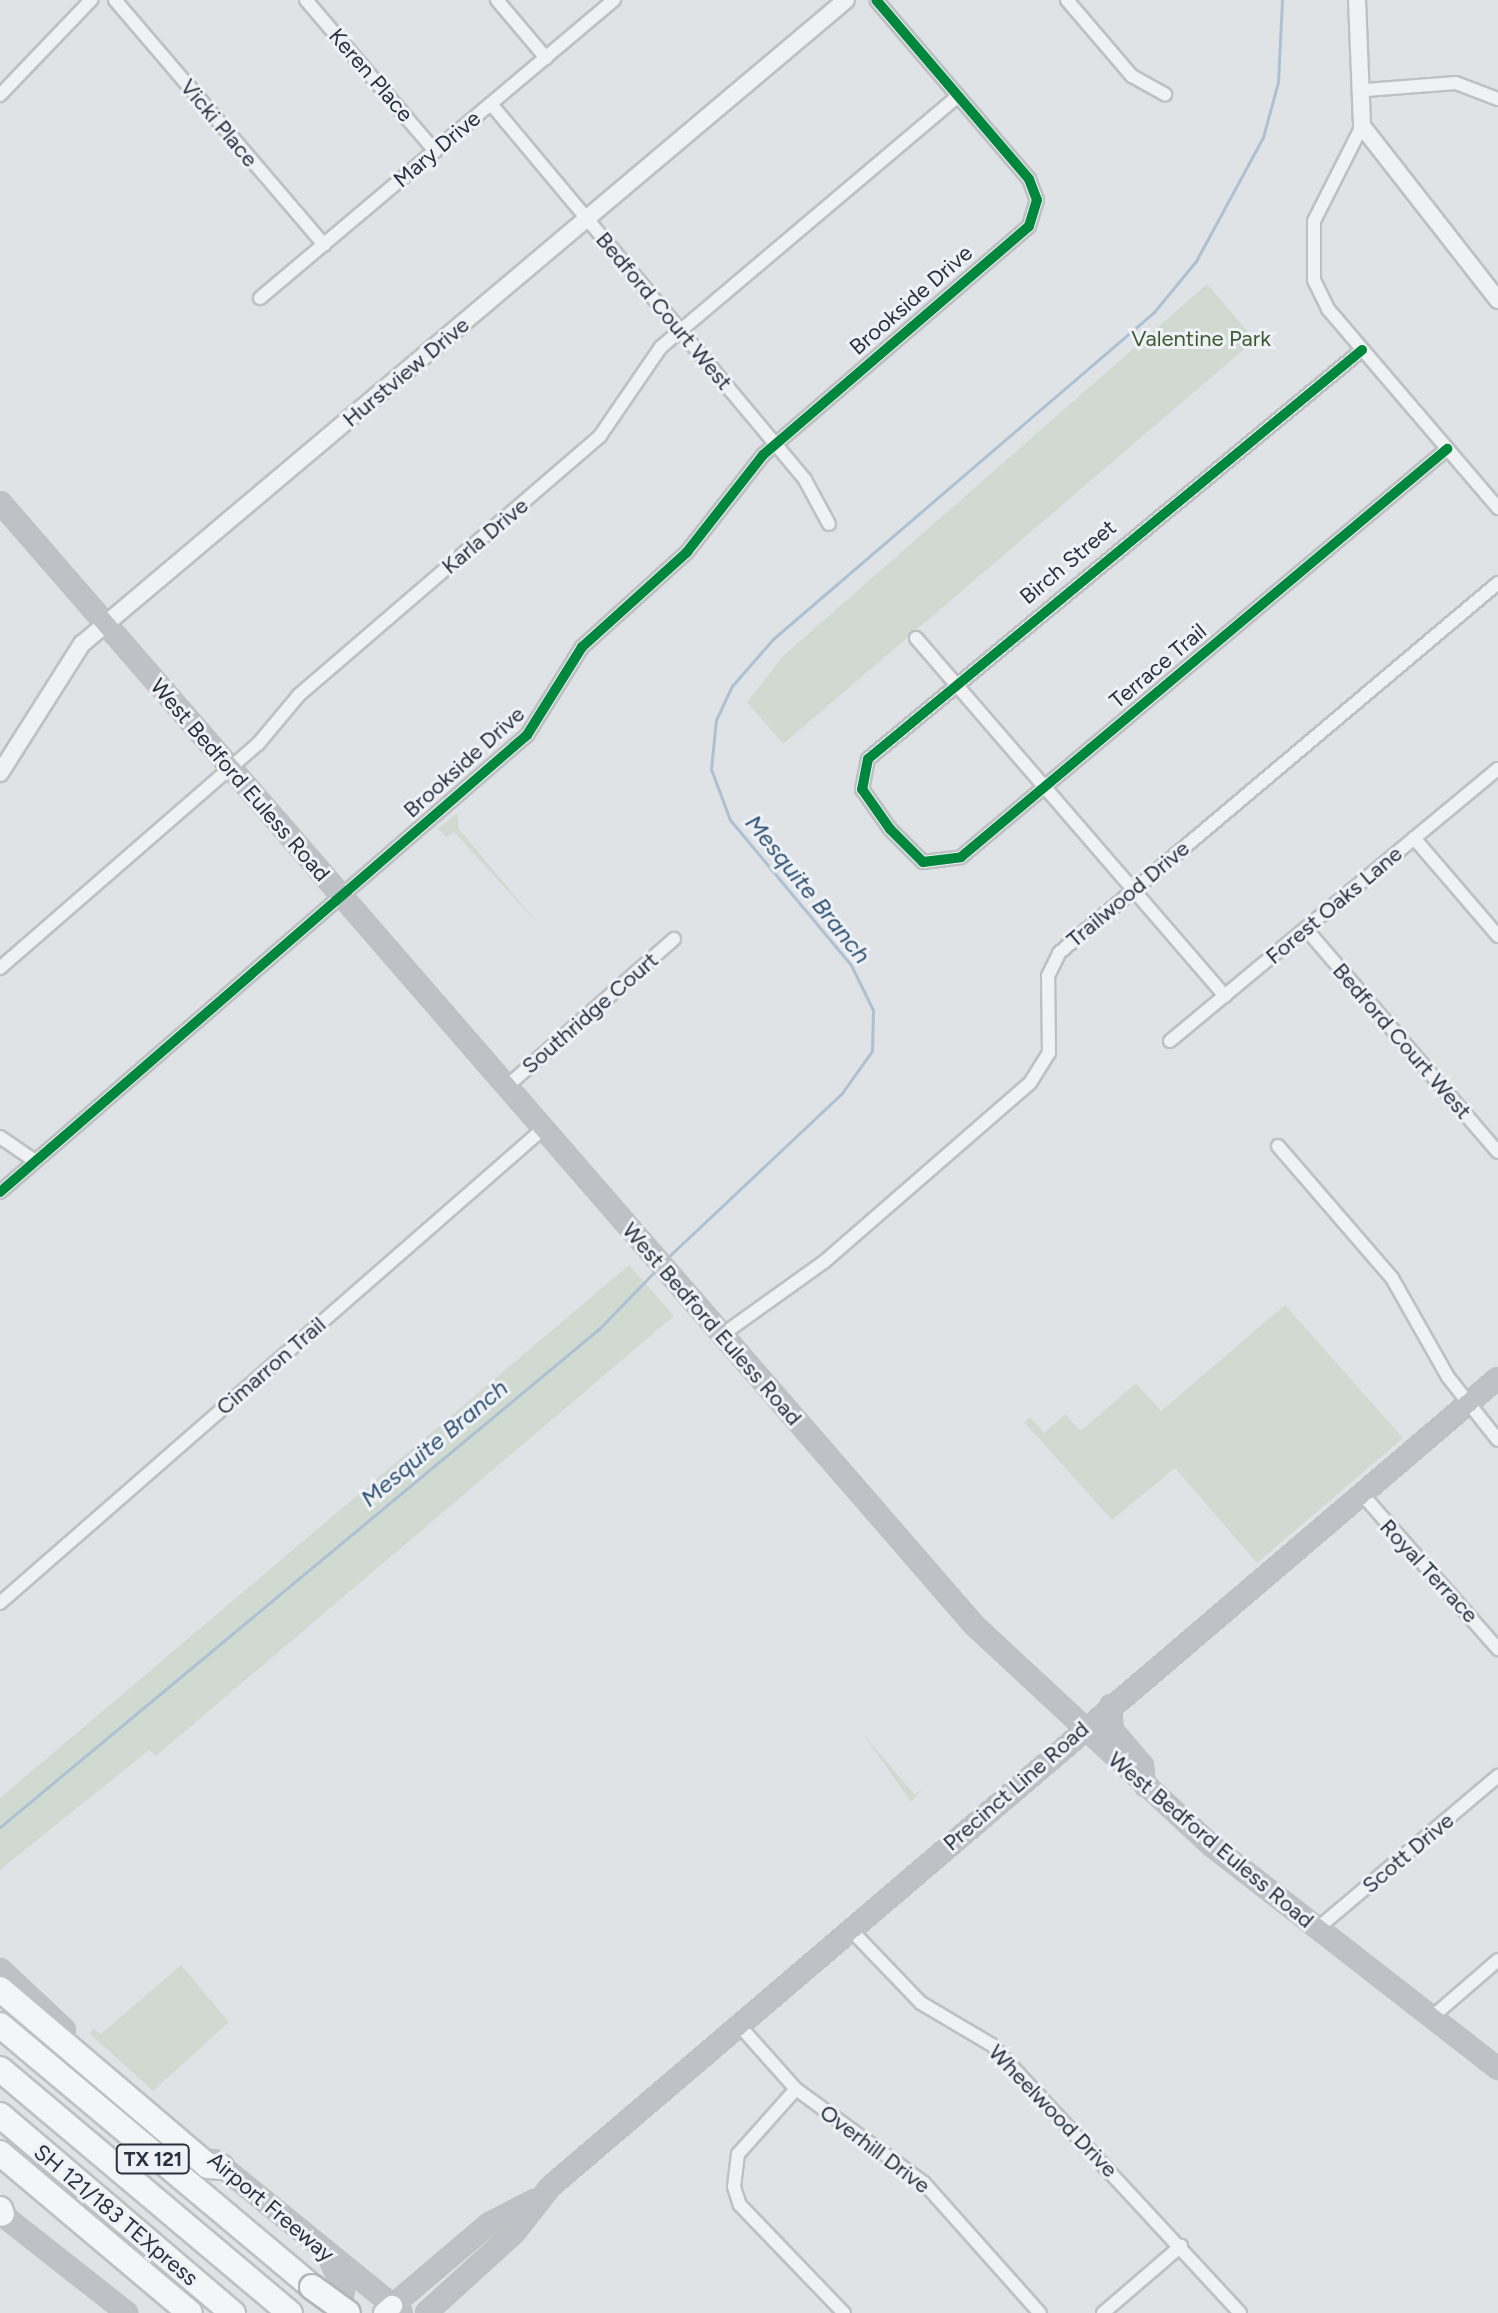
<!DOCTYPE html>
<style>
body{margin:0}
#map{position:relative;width:1498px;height:2313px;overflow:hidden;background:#e0e3e6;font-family:Figtree,sans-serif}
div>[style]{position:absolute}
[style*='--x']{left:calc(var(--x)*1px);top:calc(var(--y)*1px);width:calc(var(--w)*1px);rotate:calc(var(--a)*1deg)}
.green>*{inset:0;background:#d1dad1}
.stream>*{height:3px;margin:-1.5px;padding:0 1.5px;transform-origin:1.5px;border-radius:1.5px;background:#aec1d2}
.roads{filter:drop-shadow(2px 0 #bec1c4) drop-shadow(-2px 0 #bec1c4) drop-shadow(0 2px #bec1c4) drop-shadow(0 -2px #bec1c4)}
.minor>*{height:12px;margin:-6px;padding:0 6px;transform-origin:6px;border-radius:6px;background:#f0f1f2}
.tertiary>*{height:16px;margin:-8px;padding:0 8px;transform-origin:8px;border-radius:8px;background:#f0f1f2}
.secondary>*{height:18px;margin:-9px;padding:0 9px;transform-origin:9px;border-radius:9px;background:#bec1c5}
.primary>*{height:20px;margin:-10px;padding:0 10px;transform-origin:10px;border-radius:10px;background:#f4f5f6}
.motorway>*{height:24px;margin:-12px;padding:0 12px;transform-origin:12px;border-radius:12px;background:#f4f5f6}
.bridges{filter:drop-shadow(2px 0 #b2b6bb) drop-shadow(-2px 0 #b2b6bb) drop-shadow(0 2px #b2b6bb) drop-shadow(0 -2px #b2b6bb)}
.motorway-bridge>*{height:24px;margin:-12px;padding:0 12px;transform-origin:12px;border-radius:12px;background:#f4f5f6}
.cycleway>*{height:10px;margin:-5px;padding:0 5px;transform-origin:5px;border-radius:5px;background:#00873e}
span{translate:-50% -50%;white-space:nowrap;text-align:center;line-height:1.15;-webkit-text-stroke:6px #eef1f6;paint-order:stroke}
.shield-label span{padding:2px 6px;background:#eef1f6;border:2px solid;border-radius:6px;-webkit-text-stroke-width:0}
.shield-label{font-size:20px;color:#27313f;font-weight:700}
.street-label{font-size:22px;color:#27313f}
.park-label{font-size:22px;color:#3e5b34}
.water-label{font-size:24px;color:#315373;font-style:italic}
</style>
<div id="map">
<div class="green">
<i style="clip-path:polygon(1207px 284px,1255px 340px,783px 744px,747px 702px,783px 656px)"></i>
<i style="clip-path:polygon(457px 813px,459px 829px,540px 926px,454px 832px,446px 837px,438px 829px)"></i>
<i style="clip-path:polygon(629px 1265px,674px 1316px,156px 1756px,149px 1750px,0 1870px,0 1798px)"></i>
<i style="clip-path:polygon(1285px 1305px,1403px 1438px,1257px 1563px,1175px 1468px,1112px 1520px,1024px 1422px,1030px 1417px,1044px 1433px,1065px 1414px,1081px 1431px,1136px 1383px,1161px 1411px)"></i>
<i style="clip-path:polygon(863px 1734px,914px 1794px,922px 1789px,911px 1802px)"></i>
<i style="clip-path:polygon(181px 1965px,229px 2022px,153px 2091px,90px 2034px,93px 2028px,101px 2034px)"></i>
</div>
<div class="stream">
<i style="--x:666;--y:1259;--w:242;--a:-43.3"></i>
<i style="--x:842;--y:1093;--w:52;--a:-54.5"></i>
<i style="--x:872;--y:1051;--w:41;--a:-88.6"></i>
<i style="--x:873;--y:1010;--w:50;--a:-116.1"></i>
<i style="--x:851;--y:965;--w:189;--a:-129.8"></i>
<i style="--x:730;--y:820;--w:54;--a:-110.4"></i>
<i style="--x:711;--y:769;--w:49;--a:-84.2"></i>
<i style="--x:716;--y:720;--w:38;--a:-65"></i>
<i style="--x:732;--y:686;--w:62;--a:-48.9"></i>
<i style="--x:773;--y:639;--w:502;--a:-40.64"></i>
<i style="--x:1154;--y:312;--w:66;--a:-50.5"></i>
<i style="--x:1196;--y:261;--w:141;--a:-61.6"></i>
<i style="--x:1263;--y:137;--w:57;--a:-74.7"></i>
<i style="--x:1278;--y:82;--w:82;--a:-87.2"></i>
<i style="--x:0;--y:1827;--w:780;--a:-39.75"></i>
<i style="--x:600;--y:1328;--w:81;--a:-46"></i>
</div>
<div class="roads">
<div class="minor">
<i style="--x:115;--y:0;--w:322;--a:49.5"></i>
<i style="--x:306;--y:0;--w:199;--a:49.5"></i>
<i style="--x:497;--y:0;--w:76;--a:49.8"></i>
<i style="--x:1067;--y:0;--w:100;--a:49.5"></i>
<i style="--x:1132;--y:76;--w:38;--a:29"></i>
<i style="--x:1366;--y:90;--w:90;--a:-4.4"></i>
<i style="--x:1456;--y:83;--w:45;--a:20.9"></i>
<i style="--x:0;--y:95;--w:132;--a:-46.2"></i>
<i style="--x:491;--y:104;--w:490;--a:50.1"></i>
<i style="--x:805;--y:480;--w:50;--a:61.4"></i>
<i style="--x:1362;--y:126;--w:106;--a:116.8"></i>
<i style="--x:1314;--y:221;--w:59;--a:90"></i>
<i style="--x:1314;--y:280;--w:32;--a:64"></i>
<i style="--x:1328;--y:309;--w:262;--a:49.5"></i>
<i style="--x:260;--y:298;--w:463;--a:-40.1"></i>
<i style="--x:1362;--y:350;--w:641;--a:140.38"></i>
<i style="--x:868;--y:759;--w:31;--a:101"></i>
<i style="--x:862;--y:789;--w:49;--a:55"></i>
<i style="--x:890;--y:829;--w:47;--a:45"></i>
<i style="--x:923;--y:862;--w:38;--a:-7"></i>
<i style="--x:961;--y:857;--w:635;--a:-40.01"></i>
<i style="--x:916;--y:638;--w:473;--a:49.2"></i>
<i style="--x:1414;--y:838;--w:129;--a:49.4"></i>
<i style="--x:1306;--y:929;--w:294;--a:49.3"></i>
<i style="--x:0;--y:968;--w:342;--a:-41"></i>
<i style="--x:258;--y:744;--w:64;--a:-50.1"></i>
<i style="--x:299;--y:695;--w:397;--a:-40.7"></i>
<i style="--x:600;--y:436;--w:108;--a:-55.6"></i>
<i style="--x:661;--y:347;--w:389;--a:-40.2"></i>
<i style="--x:1170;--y:1041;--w:426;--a:-39.7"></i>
<i style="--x:506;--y:1087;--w:224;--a:-41.4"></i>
<i style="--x:0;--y:1137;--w:42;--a:34.4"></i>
<i style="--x:1278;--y:1146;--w:174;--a:49.2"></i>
<i style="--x:1392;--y:1278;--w:114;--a:60.5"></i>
<i style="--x:1448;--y:1377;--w:80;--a:51.6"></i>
<i style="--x:0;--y:1192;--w:698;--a:-40.93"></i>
<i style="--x:527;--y:735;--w:104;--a:-58"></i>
<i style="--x:582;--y:647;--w:142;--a:-42.1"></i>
<i style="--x:687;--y:552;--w:123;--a:-51.9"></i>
<i style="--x:763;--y:455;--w:351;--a:-40.7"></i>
<i style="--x:1029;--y:226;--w:27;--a:-73"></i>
<i style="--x:1037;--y:200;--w:22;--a:-111"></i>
<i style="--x:1029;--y:179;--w:235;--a:-130.5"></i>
<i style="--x:722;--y:1335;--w:125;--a:-35.6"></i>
<i style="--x:824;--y:1262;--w:273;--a:-41"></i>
<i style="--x:1030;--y:1083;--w:36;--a:-58"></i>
<i style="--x:1049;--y:1053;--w:77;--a:-90.7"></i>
<i style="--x:1048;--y:976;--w:25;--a:-64"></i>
<i style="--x:1059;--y:953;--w:574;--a:-40.13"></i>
<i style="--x:1361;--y:1493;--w:208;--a:48.7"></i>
<i style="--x:0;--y:1603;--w:721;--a:-41.12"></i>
<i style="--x:1318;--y:1928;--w:236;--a:-40.2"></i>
<i style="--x:850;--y:1929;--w:103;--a:46.2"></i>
<i style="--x:921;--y:2003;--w:82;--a:30.6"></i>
<i style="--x:992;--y:2045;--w:365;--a:47.2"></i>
<i style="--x:1432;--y:2017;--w:87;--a:-40.8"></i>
<i style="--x:738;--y:2024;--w:87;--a:48.3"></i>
<i style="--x:796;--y:2089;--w:159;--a:36.3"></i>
<i style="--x:924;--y:2183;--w:174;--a:48.3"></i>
<i style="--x:796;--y:2089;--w:87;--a:131.7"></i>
<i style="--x:738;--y:2154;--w:33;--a:97"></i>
<i style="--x:734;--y:2187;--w:19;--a:72"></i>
<i style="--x:740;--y:2205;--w:150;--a:46.1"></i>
<i style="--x:1103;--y:2313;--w:103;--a:-40.7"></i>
</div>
<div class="tertiary">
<i style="--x:1357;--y:0;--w:126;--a:87.7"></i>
<i style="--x:1362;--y:126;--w:221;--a:52"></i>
<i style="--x:0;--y:773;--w:153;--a:-57.6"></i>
<i style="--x:82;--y:644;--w:999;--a:-40.13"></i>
</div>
<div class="secondary">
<i style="--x:0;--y:502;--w:1487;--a:49.06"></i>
<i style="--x:974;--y:1625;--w:325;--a:42.9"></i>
<i style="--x:1212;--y:1846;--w:363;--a:37.9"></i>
<i style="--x:1111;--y:1705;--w:26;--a:86"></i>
<i style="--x:1113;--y:1731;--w:46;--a:49.4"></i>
<i style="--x:1143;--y:1766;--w:20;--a:84"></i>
<i style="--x:0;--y:1969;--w:89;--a:43.2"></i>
<i style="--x:214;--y:2160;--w:242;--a:39.1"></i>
<i style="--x:0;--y:2213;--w:162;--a:38.2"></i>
<i style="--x:330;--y:2260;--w:33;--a:65"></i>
<i style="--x:344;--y:2290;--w:24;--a:102"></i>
<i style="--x:392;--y:2306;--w:128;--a:-40.3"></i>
<i style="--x:490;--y:2223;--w:51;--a:-27.1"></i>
<i style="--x:426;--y:2313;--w:120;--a:-42.3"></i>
<i style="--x:515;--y:2232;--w:57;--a:-52.1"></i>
<i style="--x:550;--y:2187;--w:1246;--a:-40.48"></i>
</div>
<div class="primary">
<i style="--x:384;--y:2313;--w:11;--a:-41"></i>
</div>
<div class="motorway">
<i style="--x:0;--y:1989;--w:273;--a:40.4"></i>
<i style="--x:208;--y:2166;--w:13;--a:4"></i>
<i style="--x:0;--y:2025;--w:407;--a:40"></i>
<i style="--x:0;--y:2069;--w:379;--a:40.1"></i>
<i style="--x:0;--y:2115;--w:306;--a:40.4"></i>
<i style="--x:0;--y:2153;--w:248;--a:40.1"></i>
<i style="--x:0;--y:2209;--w:5;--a:68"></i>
</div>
</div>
<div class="bridges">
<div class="motorway-bridge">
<i style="--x:312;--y:2287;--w:44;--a:35.8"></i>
</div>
</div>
<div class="cycleway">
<i style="--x:1362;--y:350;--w:641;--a:140.38"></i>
<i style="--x:868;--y:759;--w:31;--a:101"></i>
<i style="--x:862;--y:789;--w:49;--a:55"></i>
<i style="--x:890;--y:829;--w:47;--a:45"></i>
<i style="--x:923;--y:862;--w:38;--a:-7"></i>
<i style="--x:961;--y:857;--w:635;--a:-40.01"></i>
<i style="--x:0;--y:1192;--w:698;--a:-40.93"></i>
<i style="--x:527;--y:735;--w:104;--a:-58"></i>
<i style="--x:582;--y:647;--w:142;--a:-42.1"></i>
<i style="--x:687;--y:552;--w:123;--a:-51.9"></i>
<i style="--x:763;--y:455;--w:351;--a:-40.7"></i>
<i style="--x:1029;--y:226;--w:27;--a:-73"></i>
<i style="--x:1037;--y:200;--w:22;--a:-111"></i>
<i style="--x:1029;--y:179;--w:235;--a:-130.5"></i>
</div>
<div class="shield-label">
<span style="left:153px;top:2159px">TX 121</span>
</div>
<div class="street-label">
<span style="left:371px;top:75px;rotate:49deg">Keren Place</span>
<span style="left:219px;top:123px;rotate:50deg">Vicki Place</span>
<span style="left:437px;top:149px;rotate:-40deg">Mary Drive</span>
<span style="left:911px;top:300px;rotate:-41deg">Brookside Drive</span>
<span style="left:664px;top:311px;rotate:50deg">Bedford Court West</span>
<span style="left:406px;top:372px;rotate:-40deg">Hurstview Drive</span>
<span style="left:485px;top:536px;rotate:-40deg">Karla Drive</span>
<span style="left:1068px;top:562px;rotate:-40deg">Birch Street</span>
<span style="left:1158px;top:666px;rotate:-40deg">Terrace Trail</span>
<span style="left:464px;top:762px;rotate:-42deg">Brookside Drive</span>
<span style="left:240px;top:780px;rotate:49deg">West Bedford Euless Road</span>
<span style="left:1128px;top:894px;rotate:-40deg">Trailwood Drive</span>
<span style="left:1334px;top:905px;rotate:-40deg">Forest Oaks Lane</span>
<span style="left:590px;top:1013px;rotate:-41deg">Southridge Court</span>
<span style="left:1402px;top:1041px;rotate:49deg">Bedford Court West</span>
<span style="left:712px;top:1324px;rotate:49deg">West Bedford Euless Road</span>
<span style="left:271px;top:1366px;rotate:-41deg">Cimarron Trail</span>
<span style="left:1429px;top:1571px;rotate:47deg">Royal Terrace</span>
<span style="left:1016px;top:1786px;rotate:-41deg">Precinct Line Road</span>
<span style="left:1211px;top:1840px;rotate:40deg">West Bedford Euless Road</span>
<span style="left:1408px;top:1853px;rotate:-40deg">Scott Drive</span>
<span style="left:1053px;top:2111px;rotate:46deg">Wheelwood Drive</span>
<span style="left:875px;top:2149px;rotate:37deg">Overhill Drive</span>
<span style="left:271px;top:2207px;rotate:40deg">Airport Freeway</span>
<span style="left:116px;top:2215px;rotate:40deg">SH 121/183 TEXpress</span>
</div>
<div class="park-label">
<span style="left:1201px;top:339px">Valentine Park</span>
</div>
<div class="water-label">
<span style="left:808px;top:889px;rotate:51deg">Mesquite Branch</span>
<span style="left:434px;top:1443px;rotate:-40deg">Mesquite Branch</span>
</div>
</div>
